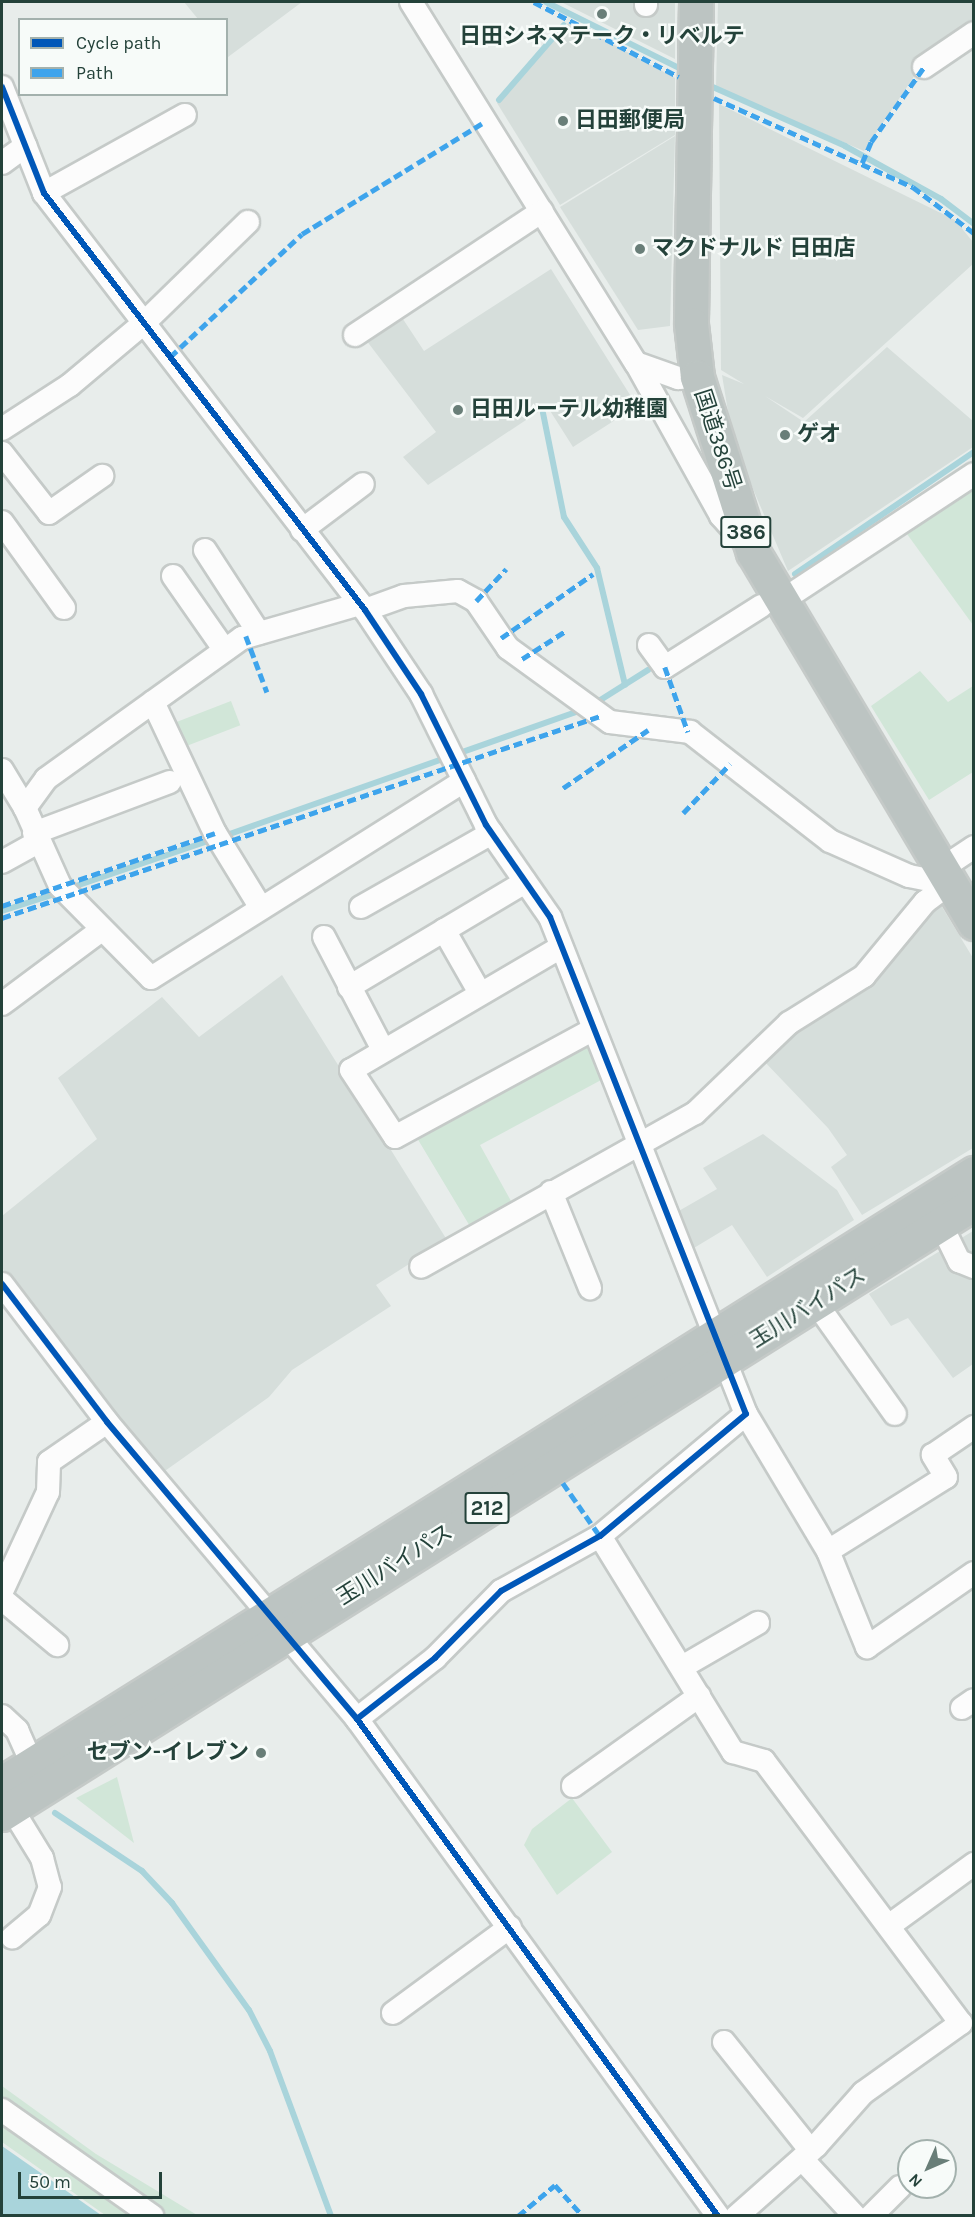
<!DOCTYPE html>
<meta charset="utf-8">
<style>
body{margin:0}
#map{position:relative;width:975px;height:2217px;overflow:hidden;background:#e8edeb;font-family:Karla,"Noto Sans JP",sans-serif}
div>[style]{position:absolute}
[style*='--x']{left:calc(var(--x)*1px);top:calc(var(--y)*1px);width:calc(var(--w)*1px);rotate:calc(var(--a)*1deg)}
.built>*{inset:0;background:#d6dedb}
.green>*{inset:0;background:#d1e6d8;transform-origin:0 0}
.water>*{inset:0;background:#a9d4db}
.stream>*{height:6px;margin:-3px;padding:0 3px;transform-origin:3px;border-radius:3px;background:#a9d4db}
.roads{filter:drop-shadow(2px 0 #c5cac8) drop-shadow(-2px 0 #c5cac8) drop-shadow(0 2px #c5cac8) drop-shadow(0 -2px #c5cac8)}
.minor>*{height:22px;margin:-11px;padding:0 11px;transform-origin:11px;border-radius:11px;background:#fcfcfc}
.highway>*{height:33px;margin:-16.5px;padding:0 16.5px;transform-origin:16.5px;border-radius:16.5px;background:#bcc4c2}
.quiet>*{height:4.5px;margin-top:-2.25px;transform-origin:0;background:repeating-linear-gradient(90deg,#3ea4ec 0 9px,transparent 0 13.5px)}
.cycleway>*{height:6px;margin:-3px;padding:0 3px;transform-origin:3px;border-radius:3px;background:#0057b8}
.dots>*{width:16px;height:16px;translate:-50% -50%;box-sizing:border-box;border:3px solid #f7fbf9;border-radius:50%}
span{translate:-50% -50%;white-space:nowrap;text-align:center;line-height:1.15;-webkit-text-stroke:5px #f7fbf9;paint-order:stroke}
.shield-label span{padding:2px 4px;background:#f7fbf9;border:2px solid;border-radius:4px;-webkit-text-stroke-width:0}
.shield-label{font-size:21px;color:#24423a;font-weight:700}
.poi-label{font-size:22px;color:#24423a;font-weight:700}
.left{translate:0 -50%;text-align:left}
.right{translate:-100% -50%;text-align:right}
.street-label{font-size:22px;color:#24423a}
.frame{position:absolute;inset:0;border:3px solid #24423a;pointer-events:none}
.legend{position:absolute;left:18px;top:18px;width:210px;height:78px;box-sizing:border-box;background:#f7fbf9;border:2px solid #a3b1ad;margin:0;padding:8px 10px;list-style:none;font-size:18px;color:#24423a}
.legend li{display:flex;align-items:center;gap:12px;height:30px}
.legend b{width:30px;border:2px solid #a3b1ad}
.north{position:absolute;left:897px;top:2139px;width:60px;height:60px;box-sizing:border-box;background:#f7fbf9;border:2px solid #a3b1ad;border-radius:50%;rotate:225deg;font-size:16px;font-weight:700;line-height:24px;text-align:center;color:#24423a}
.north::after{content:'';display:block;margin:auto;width:21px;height:27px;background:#697e78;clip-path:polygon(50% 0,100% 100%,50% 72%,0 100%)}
.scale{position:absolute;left:18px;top:2172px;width:144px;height:27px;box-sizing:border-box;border:3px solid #24423a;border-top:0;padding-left:8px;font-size:18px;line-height:21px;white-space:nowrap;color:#24423a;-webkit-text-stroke:4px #f7fbf9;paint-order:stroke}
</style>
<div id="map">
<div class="built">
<i style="clip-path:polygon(184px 2px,302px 2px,228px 57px,226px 20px,198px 19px)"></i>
<i style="clip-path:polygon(561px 2px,675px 2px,675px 59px)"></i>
<i style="clip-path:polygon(718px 2px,973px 2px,973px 27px,923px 63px,864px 151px,716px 87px)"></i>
<i style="clip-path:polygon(570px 21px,675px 78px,675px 135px,560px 205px,497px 103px)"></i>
<i style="clip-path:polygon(719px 104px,955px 220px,973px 242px,973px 264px,803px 418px,765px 396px,804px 422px,887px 347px,973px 421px,973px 447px,788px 571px,733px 442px,722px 375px,744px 384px,721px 370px)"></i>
<i style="clip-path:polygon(675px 136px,670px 326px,638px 330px,560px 207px)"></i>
<i style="clip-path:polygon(551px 269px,637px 406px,573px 447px,547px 406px,428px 485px,403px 457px,436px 432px,363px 336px,397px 310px,424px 351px)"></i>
<i style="clip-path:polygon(939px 902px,973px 958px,973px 1148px,862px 1215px,831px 1167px,847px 1155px,828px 1128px,760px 1057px)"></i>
<i style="clip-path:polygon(282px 975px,447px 1240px,376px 1285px,391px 1306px,292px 1370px,269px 1397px,162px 1473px,2px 1268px,2px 1216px,97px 1139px,58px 1078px,162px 997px,199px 1037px)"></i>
<i style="clip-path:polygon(763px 1134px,837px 1190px,854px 1220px,767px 1277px,732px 1225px,684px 1254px,670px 1216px,717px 1189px,703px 1168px)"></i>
<i style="clip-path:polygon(973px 1231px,973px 1364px,953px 1378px,908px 1318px,891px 1326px,869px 1294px)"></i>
</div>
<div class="green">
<i style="clip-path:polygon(973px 488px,973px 625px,907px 534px)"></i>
<i style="clip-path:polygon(920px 671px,948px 702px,973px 686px,973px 772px,929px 800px,871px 706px)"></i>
<i style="left:231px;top:701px;width:26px;height:66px;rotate:69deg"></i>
<i style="clip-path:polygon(589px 1038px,603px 1079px,480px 1145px,511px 1201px,471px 1228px,414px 1133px)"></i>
<i style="clip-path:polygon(117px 1777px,134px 1843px,76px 1798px)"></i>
<i style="clip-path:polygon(572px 1798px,612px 1852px,557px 1895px,524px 1845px,532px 1829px)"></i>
<i style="clip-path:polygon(2px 2086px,96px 2154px,197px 2215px,105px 2215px,2px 2142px)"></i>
</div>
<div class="water">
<i style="clip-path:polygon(2px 2146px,101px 2215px,2px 2215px)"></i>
</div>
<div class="stream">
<i style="--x:546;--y:2;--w:155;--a:26.4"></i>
<i style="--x:706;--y:84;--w:152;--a:24"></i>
<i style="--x:845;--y:146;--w:110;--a:28.9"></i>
<i style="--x:941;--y:199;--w:41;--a:37.1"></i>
<i style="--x:499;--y:100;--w:99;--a:-49.1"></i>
<i style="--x:543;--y:413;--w:106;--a:78.6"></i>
<i style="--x:564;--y:517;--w:61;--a:57.1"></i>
<i style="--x:597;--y:568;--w:120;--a:76.5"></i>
<i style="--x:795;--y:574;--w:217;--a:-34.3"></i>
<i style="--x:594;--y:704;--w:64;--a:-32.2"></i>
<i style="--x:224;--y:836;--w:383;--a:-19.4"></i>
<i style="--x:70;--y:888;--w:152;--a:-18.8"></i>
<i style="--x:2;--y:911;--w:59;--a:-17.8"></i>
<i style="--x:55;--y:1813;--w:105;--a:33.7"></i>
<i style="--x:142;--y:1871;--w:44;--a:46.8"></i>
<i style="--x:172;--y:1903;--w:132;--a:54.3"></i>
<i style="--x:249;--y:2010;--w:46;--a:62.9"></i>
<i style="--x:270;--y:2051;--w:176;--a:69.7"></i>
</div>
<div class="roads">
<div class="minor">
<i style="--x:411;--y:2;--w:425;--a:58.1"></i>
<i style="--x:636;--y:363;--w:45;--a:19.7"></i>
<i style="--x:678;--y:378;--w:19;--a:-3"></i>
<i style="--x:646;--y:5;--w:3;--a:-90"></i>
<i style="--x:924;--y:67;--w:60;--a:-34.2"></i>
<i style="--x:2;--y:87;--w:114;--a:68.4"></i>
<i style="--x:44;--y:193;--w:526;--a:52.41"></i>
<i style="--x:365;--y:610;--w:101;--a:56.3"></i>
<i style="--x:421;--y:694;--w:146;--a:63.6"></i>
<i style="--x:486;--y:825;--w:112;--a:55.2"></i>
<i style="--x:550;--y:917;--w:534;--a:68.48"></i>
<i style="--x:746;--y:1414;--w:190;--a:140.1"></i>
<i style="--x:600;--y:1536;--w:113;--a:150.9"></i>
<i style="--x:501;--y:1591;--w:94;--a:134.6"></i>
<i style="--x:435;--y:1658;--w:99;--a:142"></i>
<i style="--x:2;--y:163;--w:29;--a:-36"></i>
<i style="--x:44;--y:193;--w:161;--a:-29"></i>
<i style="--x:355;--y:335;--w:224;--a:-33.5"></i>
<i style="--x:636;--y:363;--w:175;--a:60.9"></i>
<i style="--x:721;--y:516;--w:38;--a:48"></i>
<i style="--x:2;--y:429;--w:81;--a:-32.9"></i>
<i style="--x:70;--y:385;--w:97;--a:-40"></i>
<i style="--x:144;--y:323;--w:145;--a:-44.2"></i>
<i style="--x:2;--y:453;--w:76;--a:51.9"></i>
<i style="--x:49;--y:513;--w:65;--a:-34.9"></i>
<i style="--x:2;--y:522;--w:106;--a:54.2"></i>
<i style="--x:302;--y:530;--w:76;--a:-37"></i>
<i style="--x:205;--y:550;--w:99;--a:57"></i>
<i style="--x:173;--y:576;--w:89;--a:55.1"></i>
<i style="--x:780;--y:602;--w:232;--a:-33.4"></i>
<i style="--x:360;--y:604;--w:123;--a:163.9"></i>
<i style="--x:242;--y:638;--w:241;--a:144.3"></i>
<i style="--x:46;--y:779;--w:36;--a:126"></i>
<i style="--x:25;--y:808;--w:85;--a:65.8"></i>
<i style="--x:60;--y:886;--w:129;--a:45.3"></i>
<i style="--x:151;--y:978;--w:370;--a:-32.2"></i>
<i style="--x:365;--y:610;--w:41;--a:-19.7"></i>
<i style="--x:404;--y:596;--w:54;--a:-5.3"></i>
<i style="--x:458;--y:591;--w:21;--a:29"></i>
<i style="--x:476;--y:601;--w:57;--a:55.8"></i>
<i style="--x:508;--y:648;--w:126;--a:36"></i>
<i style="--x:610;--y:722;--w:81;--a:7.1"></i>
<i style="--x:690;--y:732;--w:177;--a:37.9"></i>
<i style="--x:830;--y:841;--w:86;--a:23.9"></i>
<i style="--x:909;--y:876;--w:41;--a:11.3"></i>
<i style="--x:949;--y:884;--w:30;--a:143"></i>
<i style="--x:925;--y:902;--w:96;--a:129.5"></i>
<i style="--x:864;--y:976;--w:89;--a:147.9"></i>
<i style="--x:789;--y:1023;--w:130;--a:136.2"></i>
<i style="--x:695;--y:1113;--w:314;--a:150.7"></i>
<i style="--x:649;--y:645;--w:27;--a:54"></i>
<i style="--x:665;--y:667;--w:114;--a:-32.4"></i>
<i style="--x:153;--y:702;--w:145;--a:64.7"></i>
<i style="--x:215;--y:833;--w:88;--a:58.5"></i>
<i style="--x:2;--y:770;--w:44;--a:58.8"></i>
<i style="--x:34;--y:833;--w:145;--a:-20.6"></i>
<i style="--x:2;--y:862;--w:41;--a:-29.1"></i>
<i style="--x:929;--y:877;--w:54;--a:-33.7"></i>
<i style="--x:361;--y:907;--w:150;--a:-29.5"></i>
<i style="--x:444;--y:930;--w:73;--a:60.3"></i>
<i style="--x:324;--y:937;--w:125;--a:62.4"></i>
<i style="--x:561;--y:947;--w:243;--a:149.6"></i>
<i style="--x:351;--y:1070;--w:80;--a:56.7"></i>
<i style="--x:395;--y:1137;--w:224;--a:-28.5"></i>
<i style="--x:349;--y:987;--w:205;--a:-30.8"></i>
<i style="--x:2;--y:1004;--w:122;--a:-36.7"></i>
<i style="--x:551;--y:1192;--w:104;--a:67.9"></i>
<i style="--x:935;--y:1212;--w:55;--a:63.9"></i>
<i style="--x:959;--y:1261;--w:16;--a:22"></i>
<i style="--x:2;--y:1284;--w:173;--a:52.7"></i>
<i style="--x:107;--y:1422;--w:388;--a:49.9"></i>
<i style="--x:357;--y:1719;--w:614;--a:54.01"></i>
<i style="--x:816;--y:1303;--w:136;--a:54.6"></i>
<i style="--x:746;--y:1414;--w:160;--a:59.1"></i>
<i style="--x:828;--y:1551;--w:104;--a:67.9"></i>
<i style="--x:867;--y:1647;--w:130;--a:-34.7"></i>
<i style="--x:600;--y:1536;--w:254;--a:58.4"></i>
<i style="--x:733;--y:1752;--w:32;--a:16"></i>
<i style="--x:764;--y:1761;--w:328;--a:53.1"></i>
<i style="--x:961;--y:2023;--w:120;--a:144.5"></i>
<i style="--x:863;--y:2093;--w:71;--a:131.6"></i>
<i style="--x:816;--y:2146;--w:106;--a:138.5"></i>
<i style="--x:828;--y:1551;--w:139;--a:-32.1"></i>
<i style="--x:946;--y:1477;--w:26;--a:-121"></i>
<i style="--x:933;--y:1455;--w:50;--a:-34.3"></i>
<i style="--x:2;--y:1591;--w:109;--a:-65.1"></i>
<i style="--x:48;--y:1492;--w:30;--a:-88"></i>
<i style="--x:49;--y:1462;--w:70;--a:-34.6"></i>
<i style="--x:2;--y:1599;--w:72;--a:39.9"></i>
<i style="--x:682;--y:1667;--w:88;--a:-30.1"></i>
<i style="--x:962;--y:1708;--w:14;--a:-34"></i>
<i style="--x:2;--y:1716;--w:21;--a:43"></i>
<i style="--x:17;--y:1730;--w:36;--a:66"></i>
<i style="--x:573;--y:1786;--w:155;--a:-35.5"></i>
<i style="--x:4;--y:1796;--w:73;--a:58.5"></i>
<i style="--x:42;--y:1858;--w:30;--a:75"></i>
<i style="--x:50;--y:1887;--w:30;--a:111"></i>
<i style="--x:39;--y:1915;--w:35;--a:140"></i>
<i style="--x:890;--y:1925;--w:104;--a:-36"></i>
<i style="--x:393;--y:2013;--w:145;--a:-36.3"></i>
<i style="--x:724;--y:2042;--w:139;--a:51.4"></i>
<i style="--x:2;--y:2110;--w:184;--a:35.2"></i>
<i style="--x:802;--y:2159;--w:78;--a:47.1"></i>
<i style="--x:871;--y:2216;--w:41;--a:-45"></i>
</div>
<div class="highway">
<i style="--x:696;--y:2;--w:322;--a:90.9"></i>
<i style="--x:691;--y:324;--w:53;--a:83.5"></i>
<i style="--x:697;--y:377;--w:184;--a:72.3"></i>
<i style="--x:753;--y:552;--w:432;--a:59.2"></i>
<i style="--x:2;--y:1783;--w:1148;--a:-32.11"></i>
<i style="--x:2;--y:1814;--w:1148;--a:-32.15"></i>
</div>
</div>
<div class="quiet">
<i style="--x:534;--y:2;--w:163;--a:27.3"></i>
<i style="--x:714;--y:98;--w:218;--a:24.1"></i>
<i style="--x:913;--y:187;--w:76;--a:37"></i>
<i style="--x:862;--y:163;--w:23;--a:-67"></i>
<i style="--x:871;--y:142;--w:92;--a:-54.8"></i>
<i style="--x:170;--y:357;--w:180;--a:-43"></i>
<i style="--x:302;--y:234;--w:216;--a:-31.6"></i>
<i style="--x:476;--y:601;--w:44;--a:-46.8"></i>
<i style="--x:246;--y:636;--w:60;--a:69.4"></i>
<i style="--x:501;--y:638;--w:112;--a:-34.8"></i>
<i style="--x:522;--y:659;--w:50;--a:-32.7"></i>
<i style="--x:665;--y:667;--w:69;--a:70.5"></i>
<i style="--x:563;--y:788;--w:103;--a:-34.3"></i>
<i style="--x:683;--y:813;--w:68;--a:-46.2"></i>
<i style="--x:2;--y:906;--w:225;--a:-18.9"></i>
<i style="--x:2;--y:918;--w:631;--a:-18.66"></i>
<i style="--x:563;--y:1483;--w:65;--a:55.1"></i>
<i style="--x:518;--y:2216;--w:48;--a:-40"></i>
<i style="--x:555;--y:2185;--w:42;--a:47.9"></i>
</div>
<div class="cycleway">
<i style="--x:2;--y:87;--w:114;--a:68.4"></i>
<i style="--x:44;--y:193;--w:526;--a:52.41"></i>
<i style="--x:365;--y:610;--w:101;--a:56.3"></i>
<i style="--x:421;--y:694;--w:146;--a:63.6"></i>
<i style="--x:486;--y:825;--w:112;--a:55.2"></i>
<i style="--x:550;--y:917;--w:534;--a:68.48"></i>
<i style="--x:746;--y:1414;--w:190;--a:140.1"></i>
<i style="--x:600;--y:1536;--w:113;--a:150.9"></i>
<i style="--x:501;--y:1591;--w:94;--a:134.6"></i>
<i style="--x:435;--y:1658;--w:99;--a:142"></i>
<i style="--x:2;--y:1284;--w:173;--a:52.7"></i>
<i style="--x:107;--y:1422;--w:388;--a:49.9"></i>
<i style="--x:357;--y:1719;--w:614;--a:54.01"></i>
</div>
<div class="dots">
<i style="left:602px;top:14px;background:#697e78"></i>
<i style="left:563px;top:121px;background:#697e78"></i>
<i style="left:640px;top:249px;background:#697e78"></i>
<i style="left:458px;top:410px;background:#697e78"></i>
<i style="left:785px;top:435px;background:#697e78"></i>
<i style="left:261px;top:1753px;background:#697e78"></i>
</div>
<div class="shield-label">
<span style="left:746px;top:532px">386</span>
<span style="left:487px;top:1508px">212</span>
</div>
<div class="poi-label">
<span style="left:602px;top:37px">日田シネマテーク・リベルテ</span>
<span class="left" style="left:575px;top:121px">日田郵便局</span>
<span class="left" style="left:652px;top:249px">マクドナルド 日田店</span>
<span class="left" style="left:470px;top:410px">日田ルーテル幼稚園</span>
<span class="left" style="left:797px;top:435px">ゲオ</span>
<span class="right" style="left:249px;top:1753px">セブン-イレブン</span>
</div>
<div class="street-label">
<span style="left:717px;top:440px;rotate:72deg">国道386号</span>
<span style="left:808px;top:1308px;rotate:-32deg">玉川バイパス</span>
<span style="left:395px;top:1565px;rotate:-32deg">玉川バイパス</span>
</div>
<div class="frame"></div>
<ul class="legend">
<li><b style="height:8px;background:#0057b8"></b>Cycle path</li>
<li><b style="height:8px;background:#3ea4ec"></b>Path</li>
</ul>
<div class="north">N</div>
<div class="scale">50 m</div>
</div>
